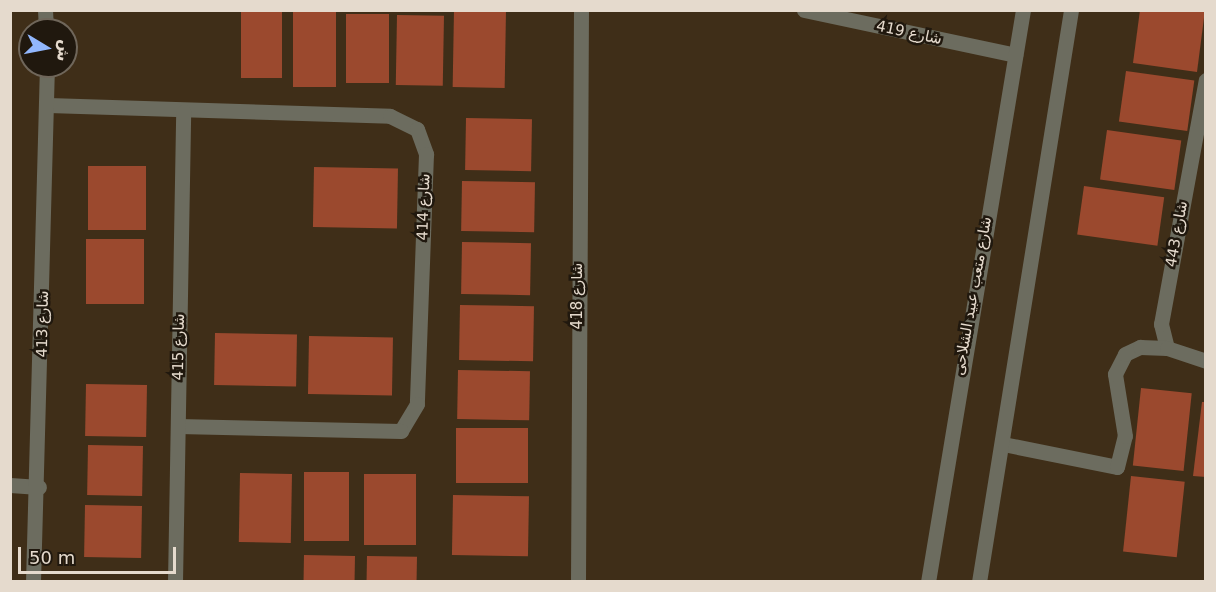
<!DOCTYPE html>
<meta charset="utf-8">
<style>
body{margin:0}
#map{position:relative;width:1216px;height:592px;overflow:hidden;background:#3f2e18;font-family:"DejaVu Sans","Noto Sans Arabic",sans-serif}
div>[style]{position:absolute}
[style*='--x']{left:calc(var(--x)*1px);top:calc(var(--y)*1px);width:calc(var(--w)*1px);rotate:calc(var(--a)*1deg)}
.building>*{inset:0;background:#9b492e;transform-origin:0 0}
.minor>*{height:15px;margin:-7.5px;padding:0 7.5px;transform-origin:7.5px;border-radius:7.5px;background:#6c6c5f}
span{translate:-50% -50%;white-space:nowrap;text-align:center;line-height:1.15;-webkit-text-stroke:5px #20180e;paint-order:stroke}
.street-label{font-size:15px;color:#e5dacd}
.frame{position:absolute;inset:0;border:12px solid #e5dacd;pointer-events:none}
.north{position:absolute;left:18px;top:18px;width:60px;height:60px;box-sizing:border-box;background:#20180e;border:2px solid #6f665a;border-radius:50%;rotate:100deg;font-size:16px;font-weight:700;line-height:24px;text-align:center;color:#e5dacd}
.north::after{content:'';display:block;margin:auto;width:21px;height:27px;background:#92b7fd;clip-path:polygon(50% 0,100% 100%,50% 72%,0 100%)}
.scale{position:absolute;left:18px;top:547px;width:158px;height:27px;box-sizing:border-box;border:3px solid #e5dacd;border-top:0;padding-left:8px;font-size:18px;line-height:21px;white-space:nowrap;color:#e5dacd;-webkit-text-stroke:4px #20180e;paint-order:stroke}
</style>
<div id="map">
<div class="building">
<i style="left:241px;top:10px;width:41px;height:68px"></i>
<i style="left:293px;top:10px;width:43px;height:77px"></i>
<i style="left:454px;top:10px;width:52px;height:77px;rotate:1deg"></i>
<i style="clip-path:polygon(1140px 10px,1205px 10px,1197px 72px,1133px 63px)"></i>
<i style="left:346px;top:14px;width:43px;height:69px"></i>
<i style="left:397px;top:15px;width:47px;height:70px;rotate:1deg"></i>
<i style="left:1126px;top:71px;width:69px;height:51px;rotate:8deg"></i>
<i style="left:466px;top:118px;width:66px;height:52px;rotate:1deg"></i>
<i style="left:1107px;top:130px;width:75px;height:50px;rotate:8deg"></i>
<i style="left:88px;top:166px;width:58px;height:64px"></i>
<i style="left:314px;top:167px;width:84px;height:60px;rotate:1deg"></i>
<i style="left:462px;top:181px;width:73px;height:50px;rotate:1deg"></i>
<i style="left:1084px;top:186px;width:81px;height:49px;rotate:8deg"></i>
<i style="left:86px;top:239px;width:58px;height:65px"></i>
<i style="left:462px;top:242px;width:69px;height:52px;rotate:1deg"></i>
<i style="left:460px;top:305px;width:74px;height:55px;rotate:1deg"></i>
<i style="left:215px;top:333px;width:82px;height:52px;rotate:1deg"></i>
<i style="left:309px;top:336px;width:84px;height:58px;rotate:1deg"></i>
<i style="left:458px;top:370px;width:72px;height:49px;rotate:1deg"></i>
<i style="left:86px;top:384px;width:61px;height:52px;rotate:1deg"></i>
<i style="left:1141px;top:388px;width:51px;height:78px;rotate:6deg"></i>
<i style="clip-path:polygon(1202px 402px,1206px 402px,1206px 477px,1193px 476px)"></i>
<i style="left:456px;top:428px;width:72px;height:55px"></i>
<i style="left:88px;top:445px;width:55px;height:50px;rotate:1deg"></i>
<i style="left:304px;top:472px;width:45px;height:69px"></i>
<i style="left:240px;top:473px;width:52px;height:69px;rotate:1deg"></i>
<i style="left:364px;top:474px;width:52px;height:71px"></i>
<i style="left:1131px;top:476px;width:54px;height:76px;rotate:6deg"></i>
<i style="left:453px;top:495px;width:76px;height:60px;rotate:1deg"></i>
<i style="left:85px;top:505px;width:57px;height:52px;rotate:1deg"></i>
<i style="left:304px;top:555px;width:51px;height:27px;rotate:1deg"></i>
<i style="left:367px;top:556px;width:50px;height:26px;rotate:1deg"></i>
</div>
<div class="minor">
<i style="--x:45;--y:10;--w:20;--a:87"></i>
<i style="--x:804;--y:10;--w:216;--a:12"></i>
<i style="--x:48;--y:105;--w:342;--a:1.8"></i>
<i style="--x:390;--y:116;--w:30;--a:26"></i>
<i style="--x:417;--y:129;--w:27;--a:70"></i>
<i style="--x:426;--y:154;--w:250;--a:92.1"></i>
<i style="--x:417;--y:404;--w:31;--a:121"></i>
<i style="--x:401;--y:431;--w:223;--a:-178.7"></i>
<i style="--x:1167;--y:348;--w:25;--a:-104"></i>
<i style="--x:1161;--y:324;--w:248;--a:-79.6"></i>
<i style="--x:1003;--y:444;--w:116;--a:11.4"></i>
<i style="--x:1117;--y:467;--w:32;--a:-76"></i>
<i style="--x:1125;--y:436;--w:63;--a:-99.2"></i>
<i style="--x:1115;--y:374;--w:22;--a:-63"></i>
<i style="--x:1125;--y:354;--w:17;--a:-25"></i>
<i style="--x:1140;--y:347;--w:27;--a:2"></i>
<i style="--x:1167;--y:348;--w:41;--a:18.4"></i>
<i style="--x:10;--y:485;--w:29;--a:4"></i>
<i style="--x:33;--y:582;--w:516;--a:-88.45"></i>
<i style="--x:175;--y:582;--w:470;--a:-89"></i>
<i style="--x:578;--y:582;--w:572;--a:-89.7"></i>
<i style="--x:928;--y:582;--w:580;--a:-80.57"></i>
<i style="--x:979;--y:582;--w:579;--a:-80.86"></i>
</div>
<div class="street-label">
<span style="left:909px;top:33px;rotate:12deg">شارع 419</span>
<span style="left:424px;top:207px;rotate:-88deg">شارع 414</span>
<span style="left:1177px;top:234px;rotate:-80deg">شارع 443</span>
<span style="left:578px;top:296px;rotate:-90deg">شارع 418</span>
<span style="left:973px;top:296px;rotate:-80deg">شارع متعب عبيد الشلاحى</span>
<span style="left:43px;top:324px;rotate:-89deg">شارع 413</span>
<span style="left:179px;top:347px;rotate:-89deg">شارع 415</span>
</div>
<div class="frame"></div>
<div class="north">ش</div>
<div class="scale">50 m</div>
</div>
